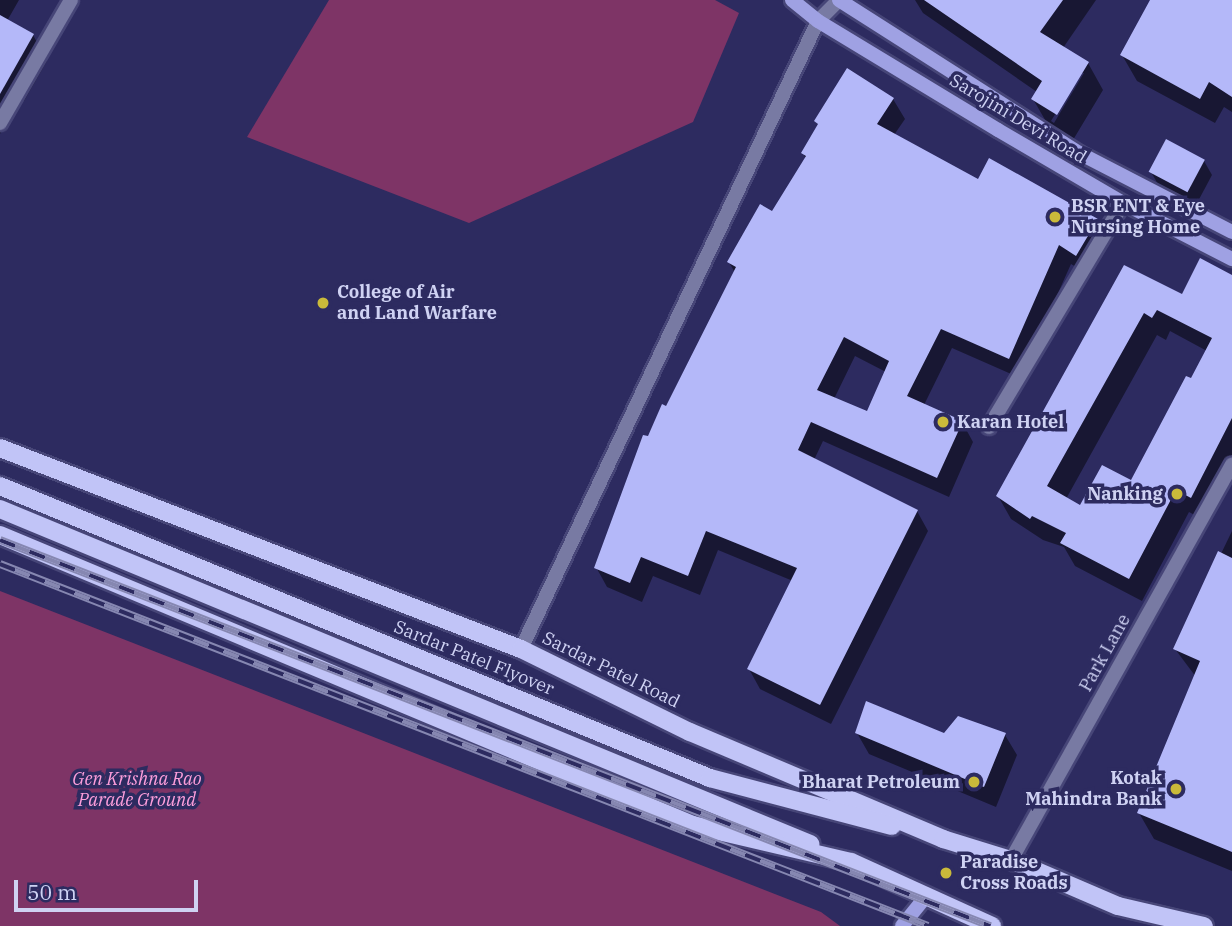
<!DOCTYPE html>
<style>
body{margin:0}
#map{position:relative;width:1232px;height:926px;overflow:hidden;background:#2d2b60;font-family:"IBM Plex Serif",serif}
div>[style]{position:absolute}
[style*='--x']{left:calc(var(--x)*1px);top:calc(var(--y)*1px);width:calc(var(--w)*1px);rotate:calc(var(--a)*1deg)}
.green>*{inset:0;background:#7e3466}
.shadow>*{inset:0;background:#0007}
.building>*{inset:0;background:#b4b8f9;transform-origin:0 0}
.roads{filter:drop-shadow(2px 0 #474678) drop-shadow(-2px 0 #474678) drop-shadow(0 2px #474678) drop-shadow(0 -2px #474678)}
.minor>*{height:14px;margin:-7px;padding:0 7px;transform-origin:7px;border-radius:7px;background:#787aa3}
.tertiary>*{height:14px;margin:-7px;padding:0 7px;transform-origin:7px;border-radius:7px;background:#787aa3}
.secondary>*{height:14px;margin:-7px;padding:0 7px;transform-origin:7px;border-radius:7px;background:#9fa1e3}
.primary>*{height:18px;margin:-9px;padding:0 9px;transform-origin:9px;border-radius:9px;background:#c1c4f7}
.rail>*{height:8px;margin-top:-4px;transform-origin:0;background:repeating-linear-gradient(90deg,#2d2b60 0 16px,#8687b1 0 32px);box-sizing:border-box;border-block:2px solid #8687b1}
.dots>*{width:19px;height:19px;translate:-50% -50%;box-sizing:border-box;border:4px solid #2d2b60;border-radius:50%}
span{translate:-50% -50%;white-space:nowrap;text-align:center;line-height:1.15;-webkit-text-stroke:7px #2d2b60;paint-order:stroke}
.street-label{font-size:18px;color:#cfd2f3}
.poi-label{font-size:18px;color:#cfd2f3;font-weight:700}
.left{translate:0 -50%;text-align:left}
.right{translate:-100% -50%;text-align:right}
.park-label{font-size:18px;color:#fd9edb;font-style:italic}
.scale{position:absolute;left:14px;top:880px;width:184px;height:32px;box-sizing:border-box;border:4px solid #cfd2f3;border-top:0;padding-left:9px;font-size:21px;line-height:24px;white-space:nowrap;color:#cfd2f3;-webkit-text-stroke:5px #2d2b60;paint-order:stroke}
</style>
<div id="map">
<div class="green">
<i style="clip-path:polygon(329px 0,715px 0,739px 13px,693px 122px,469px 223px,247px 137px)"></i>
<i style="clip-path:polygon(0 591px,821px 912px,840px 926px,0 926px)"></i>
</div>
<div class="shadow">
<i style="clip-path:polygon(0 0,19px 0,7px 21px,33px 35px,47px 61px,24px 101px,18px 98px,0 134px)"></i>
<i style="clip-path:polygon(evenodd,915px 0,1096px 0,1063px 48px,1088px 63px,1103px 90px,1073px 140px,1048px 125px,1033px 99px,1037px 92px,923px 13px,915px 0,1080px 73px,1084px 73px,1054px 123px,1051px 121px,1080px 73px)"></i>
<i style="clip-path:polygon(1152px 0,1232px 0,1232px 112px,1224px 107px,1215px 123px,1137px 81px,1122px 55px)"></i>
<i style="clip-path:polygon(evenodd,893px 99px,905px 119px,894px 135px,978px 182px,990px 161px,1097px 221px,1108px 241px,1088px 274px,1071px 264px,1020px 378px,952px 348px,924px 405px,962px 422px,973px 442px,949px 497px,823px 441px,814px 460px,917px 511px,928px 531px,831px 724px,760px 689px,749px 669px,793px 581px,718px 550px,700px 595px,653px 576px,642px 602px,607px 587px,596px 567px,649px 439px,735px 273px,729px 262px,772px 213px,806px 159px,803px 153px,819px 126px,816px 121px,893px 99px,855px 356px,886px 372px,868px 413px,834px 399px,855px 356px)"></i>
<i style="clip-path:polygon(1204px 161px,1212px 175px,1196px 205px,1159px 186px,1151px 172px)"></i>
<i style="clip-path:polygon(evenodd,1125px 267px,1182px 296px,1232px 277px,1232px 467px,1204px 520px,1189px 512px,1142px 601px,1075px 566px,1064px 547px,1043px 540px,1011px 519px,998px 496px,1125px 267px,1170px 331px,1207px 351px,1132px 483px,1081px 508px,1066px 499px,1157px 335px,1166px 340px,1170px 331px)"></i>
<i style="clip-path:polygon(1232px 531px,1232px 871px,1154px 839px,1139px 813px,1196px 677px,1175px 649px)"></i>
<i style="clip-path:polygon(958px 719px,1005px 735px,1017px 755px,996px 807px,869px 754px,857px 733px,945px 735px)"></i>
</div>
<div class="building">
<i style="clip-path:polygon(924px 0,1063px 0,1040px 32px,1089px 62px,1057px 115px,1031px 99px,1042px 81px)"></i>
<i style="clip-path:polygon(1150px 0,1232px 0,1232px 97px,1209px 82px,1200px 99px,1120px 55px)"></i>
<i style="clip-path:polygon(0 15px,34px 34px,0 94px)"></i>
<i style="clip-path:polygon(evenodd,847px 68px,894px 98px,877px 124px,978px 179px,989px 158px,1098px 219px,1076px 256px,1059px 245px,1009px 359px,941px 329px,907px 396px,963px 421px,937px 478px,811px 422px,798px 450px,918px 510px,820px 705px,747px 669px,797px 568px,706px 531px,688px 576px,641px 557px,630px 583px,594px 568px,643px 435px,648px 436px,662px 404px,666px 406px,736px 267px,727px 262px,760px 204px,772px 211px,806px 156px,801px 153px,818px 124px,814px 121px,847px 68px,844px 337px,889px 361px,867px 411px,817px 390px,844px 337px)"></i>
<i style="left:1166px;top:139px;width:44px;height:37px;rotate:28deg"></i>
<i style="clip-path:polygon(evenodd,1200px 258px,1232px 275px,1232px 418px,1191px 498px,1176px 490px,1129px 579px,1060px 543px,1066px 533px,1032px 516px,1030px 519px,996px 496px,1124px 265px,1182px 294px,1200px 258px,1157px 310px,1212px 338px,1191px 378px,1186px 376px,1131px 480px,1102px 465px,1080px 505px,1047px 486px,1144px 313px,1152px 318px,1157px 310px)"></i>
<i style="clip-path:polygon(1218px 551px,1232px 558px,1232px 852px,1137px 813px,1200px 661px,1173px 649px)"></i>
<i style="clip-path:polygon(866px 701px,944px 733px,958px 716px,1006px 733px,984px 787px,855px 733px)"></i>
</div>
<div class="roads">
<div class="minor">
<i style="--x:989;--y:427;--w:261;--a:-59.1"></i>
<i style="--x:521;--y:649;--w:695;--a:-64.69"></i>
<i style="--x:818;--y:21;--w:30;--a:-45"></i>
<i style="--x:1011;--y:860;--w:453;--a:-60.8"></i>
</div>
<div class="tertiary">
<i style="--x:0;--y:123;--w:142;--a:-60"></i>
</div>
<div class="secondary">
<i style="--x:792;--y:0;--w:33;--a:39"></i>
<i style="--x:818;--y:21;--w:210;--a:31.2"></i>
<i style="--x:998;--y:130;--w:145;--a:30.3"></i>
<i style="--x:1123;--y:203;--w:123;--a:27.2"></i>
<i style="--x:839;--y:0;--w:285;--a:32.5"></i>
<i style="--x:1079;--y:153;--w:172;--a:27.3"></i>
<i style="--x:902;--y:926;--w:36;--a:-51"></i>
</div>
<div class="primary">
<i style="--x:0;--y:448;--w:558;--a:21.1"></i>
<i style="--x:521;--y:649;--w:188;--a:26.2"></i>
<i style="--x:690;--y:732;--w:275;--a:22.9"></i>
<i style="--x:943;--y:839;--w:71;--a:17.2"></i>
<i style="--x:1011;--y:860;--w:116;--a:23.3"></i>
<i style="--x:1118;--y:906;--w:88;--a:13.1"></i>
<i style="--x:0;--y:486;--w:768;--a:22.36"></i>
<i style="--x:710;--y:778;--w:188;--a:14.8"></i>
<i style="--x:0;--y:509;--w:877;--a:22.47"></i>
<i style="--x:0;--y:535;--w:751;--a:22.71"></i>
<i style="--x:693;--y:825;--w:162;--a:13.2"></i>
<i style="--x:851;--y:862;--w:155;--a:24.4"></i>
</div>
</div>
<div class="rail">
<i style="--x:0;--y:540;--w:1063;--a:21.3"></i>
<i style="--x:0;--y:564;--w:996;--a:21.31"></i>
</div>
<div class="dots">
<i style="left:1055px;top:217px;background:#caba3a"></i>
<i style="left:323px;top:303px;background:#caba3a"></i>
<i style="left:943px;top:422px;background:#caba3a"></i>
<i style="left:1177px;top:494px;background:#caba3a"></i>
<i style="left:974px;top:782px;background:#caba3a"></i>
<i style="left:1176px;top:789px;background:#caba3a"></i>
<i style="left:946px;top:873px;background:#caba3a"></i>
</div>
<div class="street-label">
<span style="left:1018px;top:119px;rotate:31deg">Sarojini Devi Road</span>
<span style="left:1105px;top:653px;rotate:-61deg">Park Lane</span>
<span style="left:474px;top:658px;rotate:22deg">Sardar Patel Flyover</span>
<span style="left:611px;top:670px;rotate:26deg">Sardar Patel Road</span>
</div>
<div class="poi-label">
<span class="left" style="left:1071px;top:217px">BSR ENT &amp; Eye<br>Nursing Home</span>
<span class="left" style="left:337px;top:303px">College of Air<br>and Land Warfare</span>
<span class="left" style="left:957px;top:422px">Karan Hotel</span>
<span class="right" style="left:1163px;top:494px">Nanking</span>
<span class="right" style="left:1162px;top:789px">Kotak<br>Mahindra Bank</span>
<span class="right" style="left:960px;top:782px">Bharat Petroleum</span>
<span class="left" style="left:960px;top:873px">Paradise<br>Cross Roads</span>
</div>
<div class="park-label">
<span style="left:137px;top:790px">Gen Krishna Rao<br>Parade Ground</span>
</div>
<div class="scale">50 m</div>
</div>
